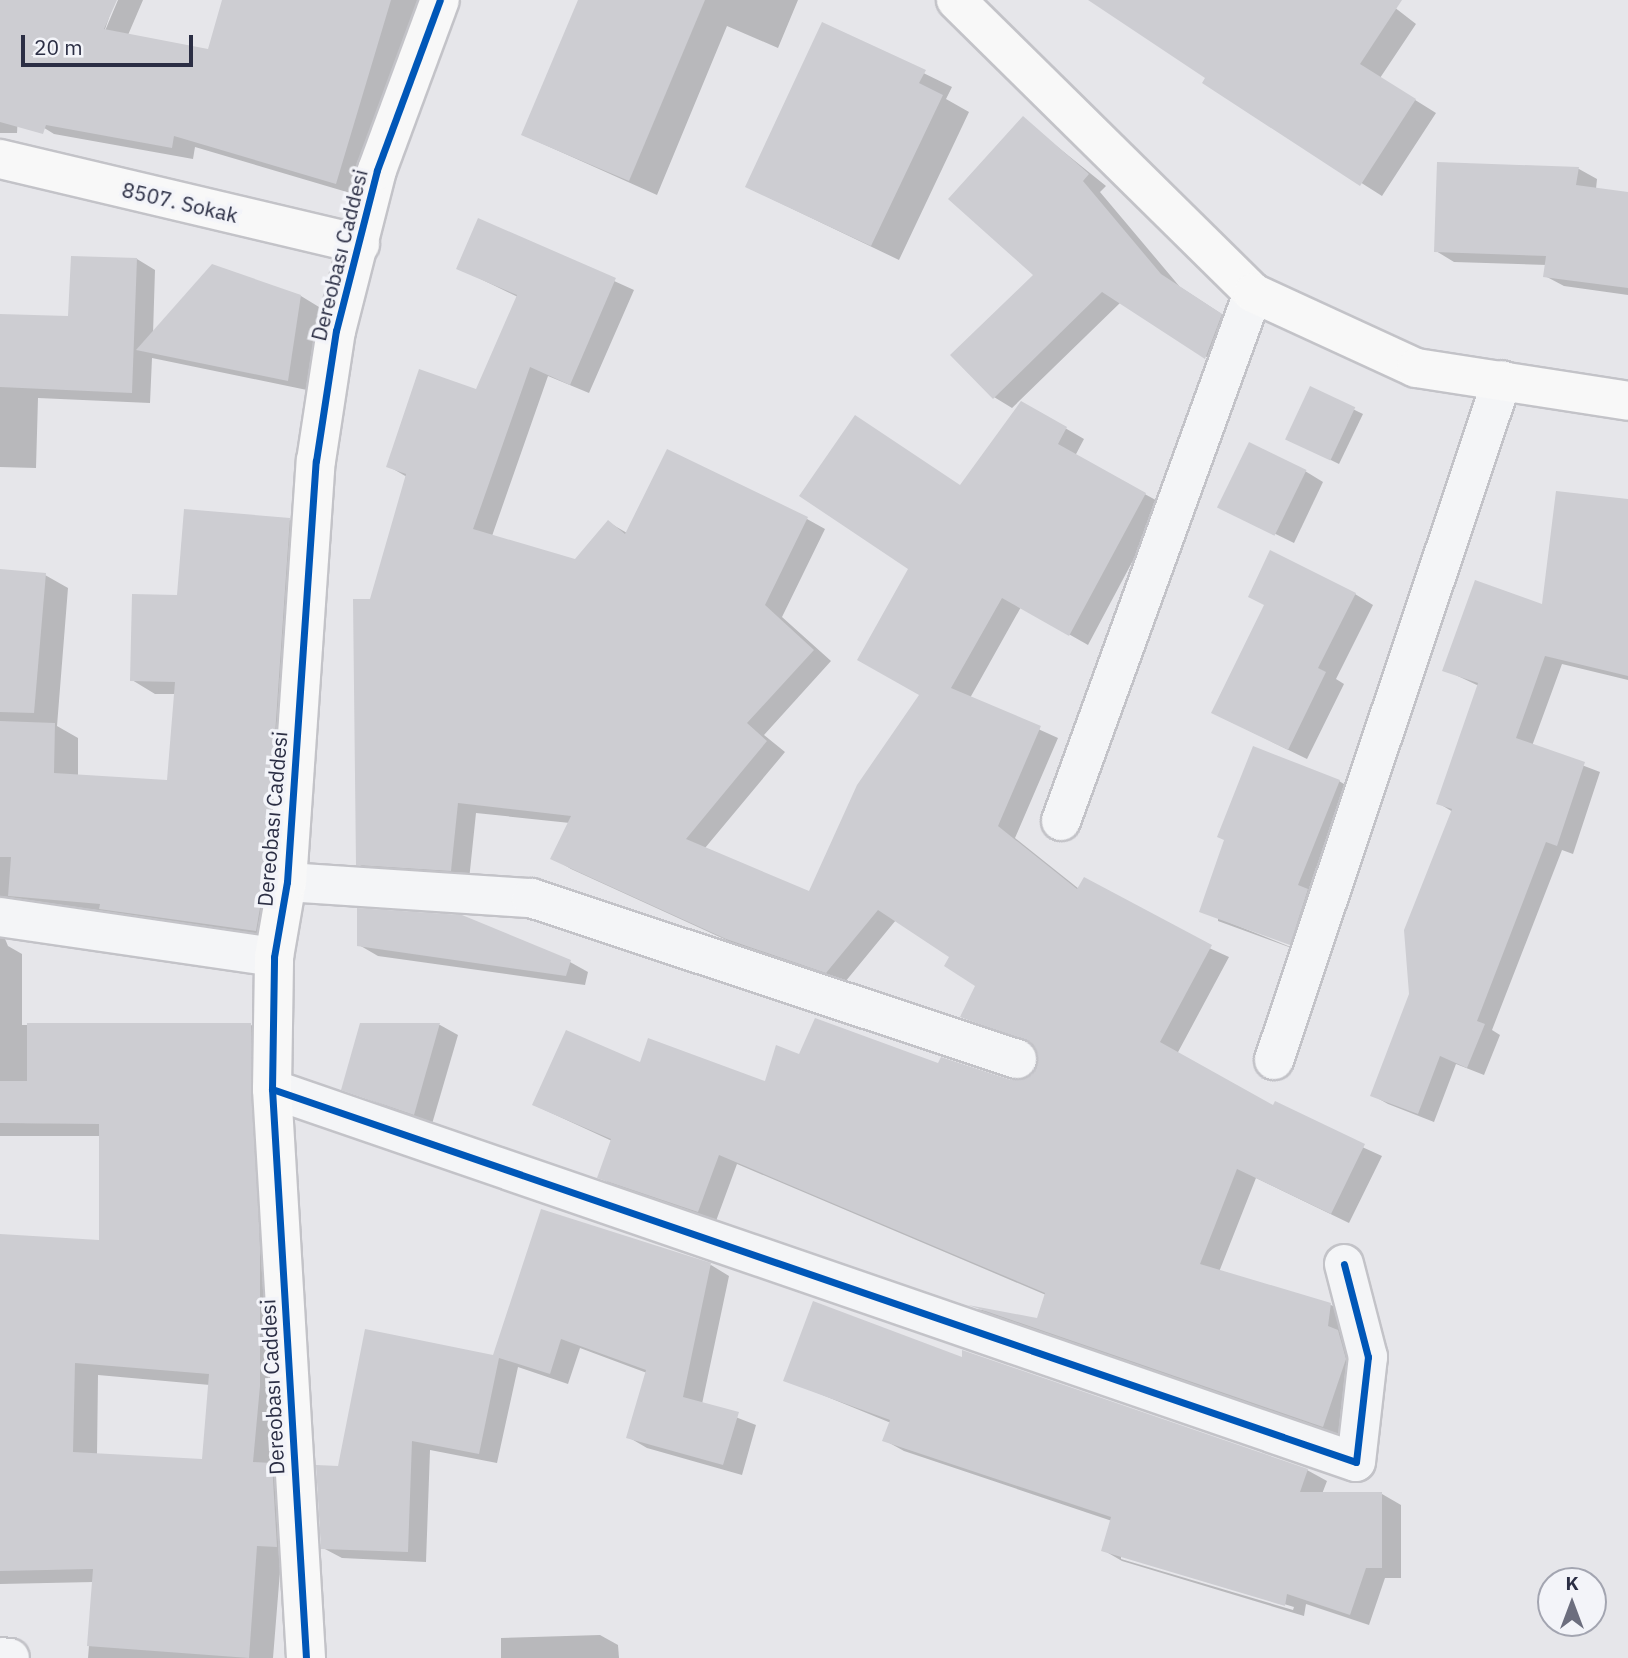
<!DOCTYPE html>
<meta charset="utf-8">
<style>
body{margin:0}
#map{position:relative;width:1628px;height:1658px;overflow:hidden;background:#e6e6ea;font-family:"IBM Plex Sans",sans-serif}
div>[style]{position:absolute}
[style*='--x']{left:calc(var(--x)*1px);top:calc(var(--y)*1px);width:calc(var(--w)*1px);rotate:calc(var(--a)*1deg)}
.shadow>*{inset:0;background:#0003}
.building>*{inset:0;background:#cdcdd2;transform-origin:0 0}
.roads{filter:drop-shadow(2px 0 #c3c3c8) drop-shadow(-2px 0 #c3c3c8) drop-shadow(0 2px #c3c3c8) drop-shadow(0 -2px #c3c3c8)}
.street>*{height:38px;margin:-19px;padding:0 19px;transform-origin:19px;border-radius:19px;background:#f4f5f7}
.secondary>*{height:38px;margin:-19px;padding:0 19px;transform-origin:19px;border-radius:19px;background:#f8f8f8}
.cycleway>*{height:7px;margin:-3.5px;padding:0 3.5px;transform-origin:3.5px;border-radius:3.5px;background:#0057b8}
span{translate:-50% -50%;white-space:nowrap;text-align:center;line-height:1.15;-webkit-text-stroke:7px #f3f4f9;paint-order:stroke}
.street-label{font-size:21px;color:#2b2e44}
.north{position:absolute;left:1537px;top:1567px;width:70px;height:70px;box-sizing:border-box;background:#f3f4f9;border:2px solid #a3a5b1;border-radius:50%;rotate:0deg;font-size:19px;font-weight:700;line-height:28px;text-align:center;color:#2b2e44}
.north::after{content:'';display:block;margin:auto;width:24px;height:32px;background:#6c6e7e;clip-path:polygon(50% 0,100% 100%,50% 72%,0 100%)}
.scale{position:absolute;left:21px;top:35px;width:172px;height:32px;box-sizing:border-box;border:4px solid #2b2e44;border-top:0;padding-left:9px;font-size:21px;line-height:24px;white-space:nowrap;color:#2b2e44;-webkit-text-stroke:5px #f3f4f9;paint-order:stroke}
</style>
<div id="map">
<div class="shadow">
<i style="clip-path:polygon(0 0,24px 0,17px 133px,0 133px)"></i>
<i style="clip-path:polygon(78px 0,115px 0,102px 38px,118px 0,143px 0,128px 35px,209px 51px,224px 0,447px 0,417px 55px,402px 47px,357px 195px,195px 147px,193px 159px,54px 134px,33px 121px)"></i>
<i style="clip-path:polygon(580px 0,798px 0,778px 48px,727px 26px,657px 195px,523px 135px)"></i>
<i style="clip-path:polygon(1093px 0,1385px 0,1416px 24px,1380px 78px,1436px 113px,1382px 196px,1204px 83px,1208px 77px)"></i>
<i style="clip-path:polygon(823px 24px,952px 87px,946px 99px,969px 112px,899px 260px,747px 187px)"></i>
<i style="clip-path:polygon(1023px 119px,1106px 186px,1100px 192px,1180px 287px,1240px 326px,1224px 368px,1121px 302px,1012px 408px,994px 397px,1036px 275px)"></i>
<i style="clip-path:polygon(1439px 164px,1579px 169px,1597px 179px,1596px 189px,1628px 193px,1628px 295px,1564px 286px,1545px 276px,1547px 265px,1454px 262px,1436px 251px)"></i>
<i style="clip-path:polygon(479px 220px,634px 290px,589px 393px,548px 376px,492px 536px,576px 561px,608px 522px,627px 533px,807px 519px,825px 529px,782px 617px,831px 661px,764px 735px,785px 752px,705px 848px,810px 894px,921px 694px,961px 487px,1022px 403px,1084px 439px,1075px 456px,1163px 504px,1088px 645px,1021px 607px,970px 698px,1058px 738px,1015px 838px,1079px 889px,1229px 957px,1177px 1054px,1274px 1107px,1382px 1156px,1349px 1223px,1256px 1178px,1219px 1272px,1331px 1305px,1349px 1315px,1356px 1342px,1341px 1436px,988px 1315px,977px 1309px,1038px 1320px,1046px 1295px,737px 1164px,716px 1221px,617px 1187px,599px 1177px,612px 1141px,534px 1105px,641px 1064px,766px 1083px,800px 1057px,939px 1065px,1011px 1082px,1033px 1076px,1040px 1053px,1031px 1044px,962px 1016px,977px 985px,951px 957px,896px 920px,845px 982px,746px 949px,571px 869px,553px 858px,570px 823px,476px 813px,469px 880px,376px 874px,358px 864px,371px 601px,407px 477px,388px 466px,477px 391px,518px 297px,458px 268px)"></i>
<i style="clip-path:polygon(137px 259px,155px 270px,153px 334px,301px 296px,319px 307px,307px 390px,152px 358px,150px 403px,38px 398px,36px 468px,0 467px,0 316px,70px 317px)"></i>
<i style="clip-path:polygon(1311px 389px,1363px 414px,1339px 464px,1296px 443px)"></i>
<i style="clip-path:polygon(1305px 471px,1323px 482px,1294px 543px,1220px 507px)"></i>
<i style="clip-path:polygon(evenodd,290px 520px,313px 533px,280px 944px,1px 929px,8px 946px,22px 954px,22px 1025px,251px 1025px,274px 1038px,300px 1559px,281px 1559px,273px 1658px,88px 1658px,94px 1582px,0 1584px,0 1235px,100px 1242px,100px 1136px,0 1136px,0 571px,45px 575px,68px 588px,57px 726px,78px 738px,78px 776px,169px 782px,176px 694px,155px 694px,132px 680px,179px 597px,290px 520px,98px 1375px,210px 1385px,204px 1461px,97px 1455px,98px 1375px)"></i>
<i style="clip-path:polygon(1355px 594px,1373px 605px,1336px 679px,1344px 684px,1307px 759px,1213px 713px,1266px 605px)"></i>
<i style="clip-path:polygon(1628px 604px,1628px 680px,1562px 664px,1532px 746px,1600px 772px,1573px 854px,1562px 850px,1492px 1030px,1500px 1035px,1484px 1075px,1456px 1064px,1434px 1122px,1388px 1104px,1372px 1095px,1411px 994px,1453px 812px,1438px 803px,1479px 686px,1445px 670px,1544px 606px)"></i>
<i style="clip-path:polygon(evenodd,1339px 781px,1357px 792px,1308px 954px,1201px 911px,1339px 781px,1218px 917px,1298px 946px,1297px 950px,1218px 921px,1218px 917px)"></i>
<i style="clip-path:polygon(359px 945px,570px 962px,588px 972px,585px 985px,378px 956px)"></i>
<i style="clip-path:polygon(361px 1025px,440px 1025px,458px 1035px,432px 1124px,343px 1089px)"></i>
<i style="clip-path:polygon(711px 1265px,729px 1276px,702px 1404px,756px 1425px,742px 1475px,647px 1448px,628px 1437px,647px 1373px,580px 1348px,568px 1384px,518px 1367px,497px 1463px,430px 1450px,426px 1562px,342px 1558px,323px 1548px,339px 1468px,494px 1357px)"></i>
<i style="clip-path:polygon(evenodd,963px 1360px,1307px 1470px,1327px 1481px,1322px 1494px,1382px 1494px,1401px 1505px,1401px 1578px,1385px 1578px,1369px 1625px,1306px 1604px,1304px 1616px,1122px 1561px,1103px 1550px,1112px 1521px,904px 1451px,884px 1440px,891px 1423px,786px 1380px,963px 1360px,1121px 1555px,1294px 1607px,1293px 1610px,1121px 1559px,1121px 1555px)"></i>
<i style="clip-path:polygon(600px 1635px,618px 1645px,619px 1658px,501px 1658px,501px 1638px)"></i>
</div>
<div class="building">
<i style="clip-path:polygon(0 0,117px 0,104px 29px,208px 49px,222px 0,391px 0,336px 184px,174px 136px,172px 148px,46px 125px,43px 134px,0 122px)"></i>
<i style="clip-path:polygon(578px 0,705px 0,629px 181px,521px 135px)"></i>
<i style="clip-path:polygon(1088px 0,1402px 0,1360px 64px,1416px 99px,1360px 186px,1202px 83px,1205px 78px)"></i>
<i style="clip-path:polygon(822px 22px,926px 70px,919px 83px,943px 95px,871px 246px,745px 187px)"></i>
<i style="clip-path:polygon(1023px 116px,1089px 174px,1083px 181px,1161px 274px,1222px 314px,1205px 359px,1102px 292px,993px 399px,950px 355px,1033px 275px,948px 199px)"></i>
<i style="clip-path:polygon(1437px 162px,1579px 167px,1576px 185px,1628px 192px,1628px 288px,1543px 277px,1546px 256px,1434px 252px)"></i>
<i style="clip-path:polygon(478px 218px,616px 278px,570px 385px,530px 367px,473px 529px,575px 559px,608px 520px,625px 534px,667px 449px,808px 517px,765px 605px,814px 650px,747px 723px,767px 741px,686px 839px,809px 891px,857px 785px,919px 695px,857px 660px,908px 569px,799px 496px,855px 415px,960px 485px,1021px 401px,1067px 427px,1058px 444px,1146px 493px,1069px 636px,1002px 598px,951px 688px,1041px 726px,998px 826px,1077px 889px,1084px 877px,1212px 945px,1160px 1042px,1273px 1105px,1275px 1101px,1365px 1144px,1331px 1214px,1237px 1169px,1200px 1264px,1331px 1303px,1328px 1326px,1338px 1330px,1346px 1359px,1323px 1427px,968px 1305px,1037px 1318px,1045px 1293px,719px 1155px,698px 1212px,597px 1178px,611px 1139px,532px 1105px,566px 1030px,640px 1062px,648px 1038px,765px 1081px,776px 1045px,799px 1054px,815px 1018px,938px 1063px,941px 1057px,1011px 1080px,1032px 1075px,1038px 1055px,1033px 1044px,960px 1017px,975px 986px,944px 966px,949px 957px,878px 910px,826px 973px,726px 939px,550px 859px,571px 816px,458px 803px,451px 871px,356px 865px,353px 599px,370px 599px,406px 474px,386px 467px,419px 369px,476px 389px,517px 295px,456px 269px)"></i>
<i style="clip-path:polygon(71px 256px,137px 258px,132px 393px,0 387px,0 314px,68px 316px)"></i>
<i style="clip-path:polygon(212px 264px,301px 295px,288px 381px,136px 350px)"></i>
<i style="left:1310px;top:386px;width:50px;height:59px;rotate:25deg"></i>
<i style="left:1249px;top:442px;width:64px;height:73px;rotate:26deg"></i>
<i style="clip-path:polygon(1556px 491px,1628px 499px,1628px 676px,1545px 656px,1516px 738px,1585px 762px,1557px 846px,1546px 842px,1477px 1021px,1485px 1024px,1467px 1068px,1440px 1056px,1418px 1114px,1370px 1096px,1409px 994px,1404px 930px,1452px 809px,1436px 804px,1478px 683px,1442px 671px,1475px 580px,1542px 604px)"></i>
<i style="clip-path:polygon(184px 509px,290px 518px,265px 879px,256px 931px,99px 909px,100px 904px,8px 896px,11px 857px,0 857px,0 721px,55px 723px,54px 773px,167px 780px,175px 682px,130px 681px,132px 594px,177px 595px)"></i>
<i style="clip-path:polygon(1270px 550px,1356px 593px,1318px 668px,1326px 672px,1288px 750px,1211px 713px,1264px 605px,1248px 597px)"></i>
<i style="clip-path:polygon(0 569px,46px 573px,34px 713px,0 712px)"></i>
<i style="clip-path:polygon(1253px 746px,1340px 780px,1298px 885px,1308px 889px,1290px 945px,1199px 912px,1224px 840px,1217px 837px)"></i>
<i style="clip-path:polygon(357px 908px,462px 915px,571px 960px,566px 976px,357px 946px)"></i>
<i style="clip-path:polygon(evenodd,27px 1023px,251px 1023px,260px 1248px,260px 1386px,253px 1462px,272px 1463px,277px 1547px,257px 1546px,249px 1658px,87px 1646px,93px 1569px,0 1571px,0 1234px,99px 1240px,99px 1124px,0 1123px,0 1081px,27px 1081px,27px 1023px,75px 1363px,209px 1374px,202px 1459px,73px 1452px,75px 1363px)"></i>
<i style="clip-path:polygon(360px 1023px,440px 1023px,414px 1115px,341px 1090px)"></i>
<i style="clip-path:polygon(541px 1209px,711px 1263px,683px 1397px,739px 1412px,723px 1465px,626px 1438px,646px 1370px,561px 1339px,550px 1374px,499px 1358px,479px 1454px,412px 1441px,408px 1552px,321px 1549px,316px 1465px,338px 1466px,365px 1329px,493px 1355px)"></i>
<i style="clip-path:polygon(813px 1301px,962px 1357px,962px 1350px,1308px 1469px,1300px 1492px,1382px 1492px,1382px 1568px,1366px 1568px,1350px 1615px,1287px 1594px,1285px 1606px,1101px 1551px,1111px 1517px,882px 1441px,890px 1420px,783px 1381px)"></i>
</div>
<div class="roads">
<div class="street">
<i style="--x:1061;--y:821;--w:562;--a:-70.02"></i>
<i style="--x:287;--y:882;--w:245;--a:3.8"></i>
<i style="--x:531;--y:898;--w:512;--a:18.33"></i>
<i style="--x:0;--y:917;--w:277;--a:8.3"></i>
<i style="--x:1274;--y:1060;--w:717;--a:-71.46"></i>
<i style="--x:272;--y:1089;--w:1146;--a:18.99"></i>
<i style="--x:1356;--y:1462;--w:106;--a:-83.5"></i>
<i style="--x:1368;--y:1357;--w:96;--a:-104.5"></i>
<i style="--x:0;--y:1657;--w:10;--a:6"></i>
</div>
<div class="secondary">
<i style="--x:956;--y:0;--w:417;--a:44.6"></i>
<i style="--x:1253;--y:293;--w:179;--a:24.7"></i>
<i style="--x:1416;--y:368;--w:215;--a:8.8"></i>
<i style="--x:0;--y:159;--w:370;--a:13.3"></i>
<i style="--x:306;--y:1658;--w:570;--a:-93.42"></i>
<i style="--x:272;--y:1089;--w:132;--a:-89.1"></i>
<i style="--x:274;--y:957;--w:76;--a:-80.2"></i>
<i style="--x:287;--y:882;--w:422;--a:-86.1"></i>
<i style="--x:316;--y:461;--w:132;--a:-81.3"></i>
<i style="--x:336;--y:331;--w:166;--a:-75.7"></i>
<i style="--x:377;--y:170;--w:181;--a:-69.7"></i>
</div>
</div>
<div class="cycleway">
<i style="--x:272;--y:1089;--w:1146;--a:18.99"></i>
<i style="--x:1356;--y:1462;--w:106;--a:-83.5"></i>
<i style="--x:1368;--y:1357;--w:96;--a:-104.5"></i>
<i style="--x:306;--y:1658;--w:570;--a:-93.42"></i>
<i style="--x:272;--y:1089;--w:132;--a:-89.1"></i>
<i style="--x:274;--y:957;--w:76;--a:-80.2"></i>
<i style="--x:287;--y:882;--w:422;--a:-86.1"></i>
<i style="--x:316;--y:461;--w:132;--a:-81.3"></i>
<i style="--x:336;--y:331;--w:166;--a:-75.7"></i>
<i style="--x:377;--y:170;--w:181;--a:-69.7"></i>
</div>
<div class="street-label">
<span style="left:180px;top:202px;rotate:13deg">8507. Sokak</span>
<span style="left:339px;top:255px;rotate:-76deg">Dereobası Caddesi</span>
<span style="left:272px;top:819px;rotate:-85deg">Dereobası Caddesi</span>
<span style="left:272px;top:1387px;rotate:-93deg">Dereobası Caddesi</span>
</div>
<div class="north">K</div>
<div class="scale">20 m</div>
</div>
